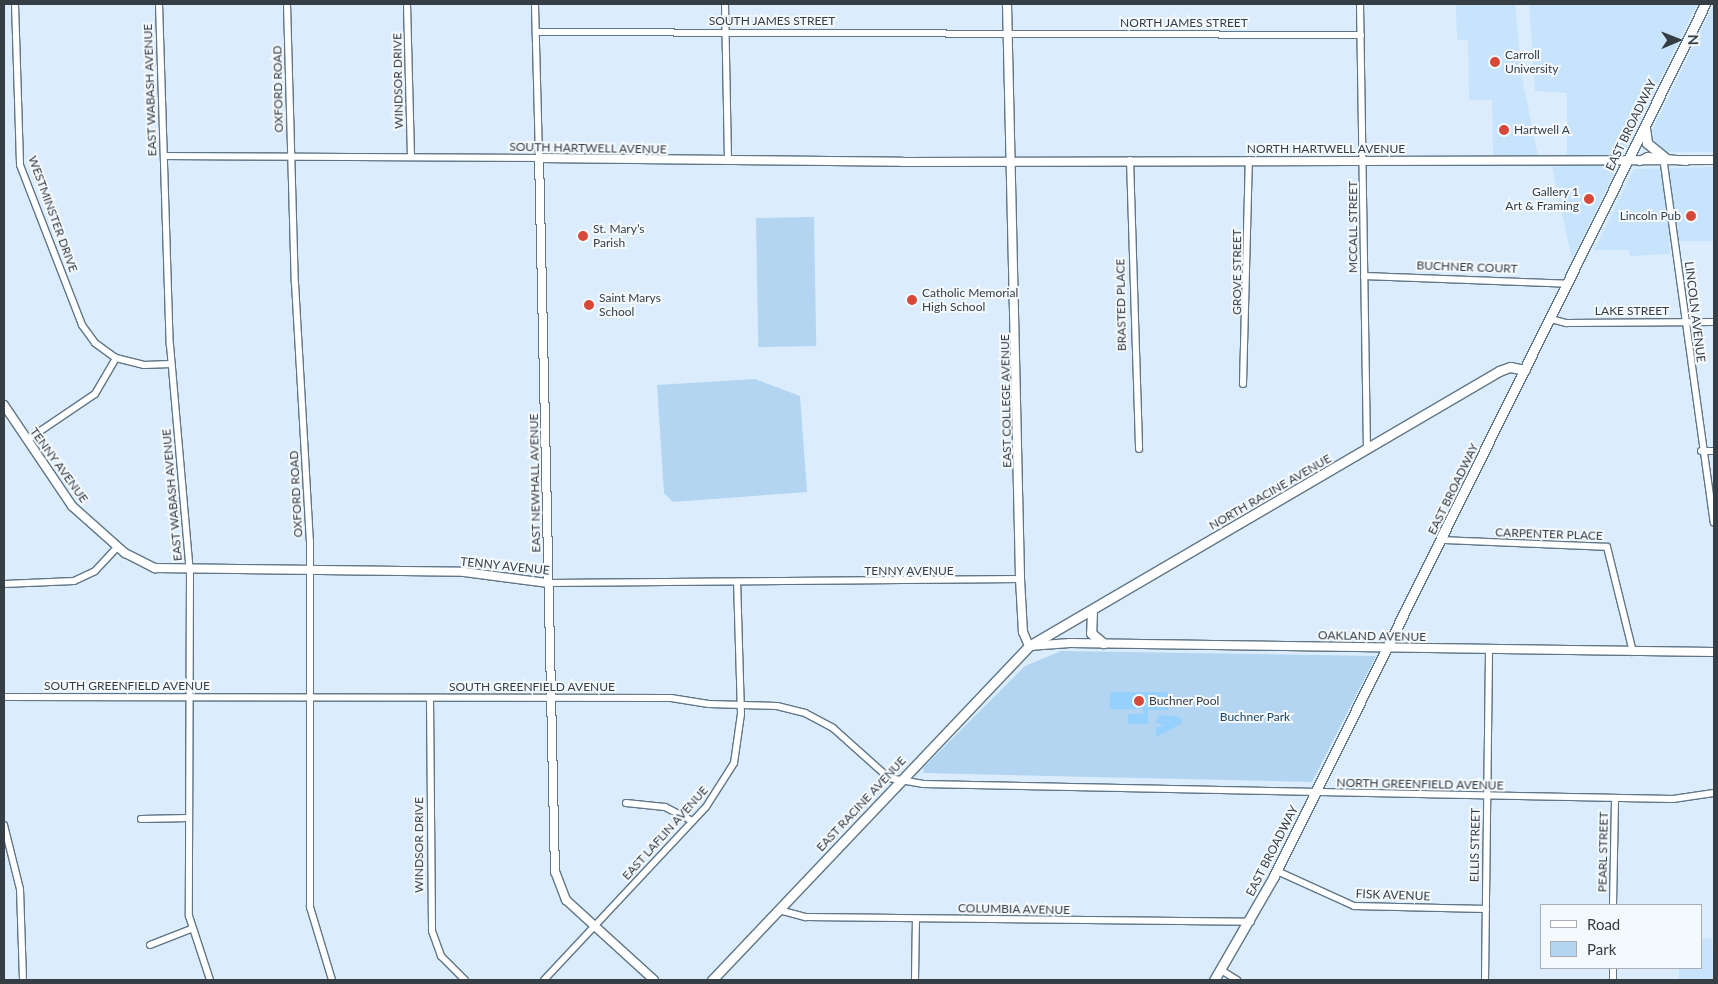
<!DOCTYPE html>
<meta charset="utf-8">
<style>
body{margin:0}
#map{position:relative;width:1718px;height:984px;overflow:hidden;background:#dbedfd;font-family:Lato,sans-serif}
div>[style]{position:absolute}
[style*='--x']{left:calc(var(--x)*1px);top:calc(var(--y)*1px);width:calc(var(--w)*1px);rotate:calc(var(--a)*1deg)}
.built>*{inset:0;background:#c7e4fc}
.green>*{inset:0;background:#b3d5f1;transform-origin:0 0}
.water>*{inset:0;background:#96d0fe}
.roads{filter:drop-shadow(1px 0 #617686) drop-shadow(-1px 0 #617686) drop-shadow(0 1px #617686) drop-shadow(0 -1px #617686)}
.minor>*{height:6px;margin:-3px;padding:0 3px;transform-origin:3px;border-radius:3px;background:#fff}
.tertiary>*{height:8px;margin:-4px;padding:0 4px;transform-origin:4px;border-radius:4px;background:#fff}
.secondary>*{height:9px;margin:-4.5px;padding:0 4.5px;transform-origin:4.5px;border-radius:4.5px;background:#fff}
.dots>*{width:14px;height:14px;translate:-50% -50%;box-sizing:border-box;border:2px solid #f4f9fd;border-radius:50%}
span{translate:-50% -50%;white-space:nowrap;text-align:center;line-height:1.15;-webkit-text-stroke:4px #f4f9fd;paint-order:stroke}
.street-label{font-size:12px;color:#353e45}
.poi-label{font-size:12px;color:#353e45}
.left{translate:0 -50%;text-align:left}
.right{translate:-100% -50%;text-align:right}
.park-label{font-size:12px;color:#194462}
.frame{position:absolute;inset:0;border:5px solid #353e45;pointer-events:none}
.legend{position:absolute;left:1540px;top:904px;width:162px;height:65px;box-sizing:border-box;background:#f4f9fd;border:1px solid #a8aeb3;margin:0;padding:6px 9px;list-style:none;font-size:15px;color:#353e45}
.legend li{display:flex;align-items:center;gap:10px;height:25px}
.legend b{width:25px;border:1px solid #a8aeb3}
.north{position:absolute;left:1653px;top:15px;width:50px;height:50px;-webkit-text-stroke:4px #f4f9fd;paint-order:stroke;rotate:89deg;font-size:14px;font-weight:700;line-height:20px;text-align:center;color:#353e45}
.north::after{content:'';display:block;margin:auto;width:18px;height:22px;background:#353e45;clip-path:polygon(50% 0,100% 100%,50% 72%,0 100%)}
</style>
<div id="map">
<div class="built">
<i style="clip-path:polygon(1456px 4px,1515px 4px,1523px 83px,1538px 155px,1493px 155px,1492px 100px,1469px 100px,1468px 40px,1457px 40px)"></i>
<i style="clip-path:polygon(1529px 4px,1697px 4px,1572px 260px,1552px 167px,1567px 166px,1567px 93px,1535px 91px)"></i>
<i style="clip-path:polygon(1714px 4px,1714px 152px,1662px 152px,1652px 146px,1650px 134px)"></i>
<i style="clip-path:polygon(1714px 167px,1714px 241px,1669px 241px,1670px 254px,1630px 256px,1629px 250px,1594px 250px,1634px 169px)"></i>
<i style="clip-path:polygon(1702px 938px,1712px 939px,1714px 980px,1679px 980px,1679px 968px,1702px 968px)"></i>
</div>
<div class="green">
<i style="left:814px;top:217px;width:129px;height:58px;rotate:89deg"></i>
<i style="clip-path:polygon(755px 379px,800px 396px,807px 492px,673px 502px,664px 493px,657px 385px)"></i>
<i style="clip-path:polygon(1061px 651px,1376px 656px,1312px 782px,924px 773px,923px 768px,1025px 666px)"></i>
</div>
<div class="water">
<i style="clip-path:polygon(1110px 692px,1168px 692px,1168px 710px,1148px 710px,1148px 724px,1128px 724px,1128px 714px,1143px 714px,1143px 709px,1110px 709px)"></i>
<i style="clip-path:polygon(1159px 715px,1180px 717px,1182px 723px,1156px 737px,1156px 727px,1164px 726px,1155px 722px)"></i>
</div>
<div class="roads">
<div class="minor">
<i style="--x:15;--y:4;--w:161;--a:88.2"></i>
<i style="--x:20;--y:165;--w:172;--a:68.8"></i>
<i style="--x:82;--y:325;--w:22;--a:54"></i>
<i style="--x:95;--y:343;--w:26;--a:36"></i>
<i style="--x:116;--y:358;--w:29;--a:14"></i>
<i style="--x:144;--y:365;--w:27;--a:-2"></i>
<i style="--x:159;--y:4;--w:341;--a:88.2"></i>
<i style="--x:170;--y:345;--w:228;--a:85"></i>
<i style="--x:190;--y:572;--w:344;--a:90.2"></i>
<i style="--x:189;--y:916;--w:67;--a:71.8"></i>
<i style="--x:287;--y:4;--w:279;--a:88.4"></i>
<i style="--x:295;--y:283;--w:258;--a:86.7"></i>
<i style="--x:310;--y:541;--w:366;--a:90"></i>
<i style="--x:310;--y:907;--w:76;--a:73.2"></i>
<i style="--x:407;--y:4;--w:153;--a:88.5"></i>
<i style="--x:725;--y:4;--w:157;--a:88.9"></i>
<i style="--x:1360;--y:4;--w:445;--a:89.1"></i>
<i style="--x:536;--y:32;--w:825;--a:0.21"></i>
<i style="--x:164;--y:156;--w:375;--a:0.3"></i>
<i style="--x:539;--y:158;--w:154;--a:-91.5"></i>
<i style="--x:1130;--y:160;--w:289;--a:88.2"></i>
<i style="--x:1664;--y:164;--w:362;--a:82.1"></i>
<i style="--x:1364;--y:276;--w:204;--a:2.2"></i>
<i style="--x:1551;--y:319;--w:16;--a:15"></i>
<i style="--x:1566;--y:323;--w:148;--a:-0.4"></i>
<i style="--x:1243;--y:384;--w:224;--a:-88.5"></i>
<i style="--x:27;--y:440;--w:82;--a:-34.1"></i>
<i style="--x:95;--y:394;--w:42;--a:-59.7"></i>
<i style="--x:1701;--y:451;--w:13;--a:0"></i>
<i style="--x:1442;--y:540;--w:165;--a:2.4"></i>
<i style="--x:1607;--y:547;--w:108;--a:76.1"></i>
<i style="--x:548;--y:583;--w:472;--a:-0.5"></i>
<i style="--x:4;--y:584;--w:70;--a:-2.5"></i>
<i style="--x:74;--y:581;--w:23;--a:-25"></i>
<i style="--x:95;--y:571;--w:33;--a:-47"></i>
<i style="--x:4;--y:697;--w:667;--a:0.09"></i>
<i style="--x:671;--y:698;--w:38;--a:9"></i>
<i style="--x:709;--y:704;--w:68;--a:1.7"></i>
<i style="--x:777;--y:706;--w:29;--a:14"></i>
<i style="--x:805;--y:713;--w:32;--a:28"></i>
<i style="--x:833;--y:728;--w:75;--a:41.8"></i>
<i style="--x:889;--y:778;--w:35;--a:10"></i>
<i style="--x:923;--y:784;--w:750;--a:1.15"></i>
<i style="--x:1673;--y:799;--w:41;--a:-8.3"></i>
<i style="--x:430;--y:698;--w:233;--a:89.5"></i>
<i style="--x:432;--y:931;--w:27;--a:70"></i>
<i style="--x:441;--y:956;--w:34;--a:45"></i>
<i style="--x:626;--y:803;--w:39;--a:6"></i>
<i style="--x:665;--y:807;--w:30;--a:27"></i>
<i style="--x:141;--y:819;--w:48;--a:-1.2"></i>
<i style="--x:4;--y:825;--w:66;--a:76"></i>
<i style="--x:20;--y:889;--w:91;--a:88.1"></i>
<i style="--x:1277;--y:871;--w:85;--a:24.4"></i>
<i style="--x:1354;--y:906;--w:132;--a:1.3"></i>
<i style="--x:1613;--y:905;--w:107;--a:-88.9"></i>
<i style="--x:779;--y:910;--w:28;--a:15"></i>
<i style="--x:806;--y:917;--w:445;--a:0.6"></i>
<i style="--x:150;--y:945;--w:44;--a:-21.3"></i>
<i style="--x:1221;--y:970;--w:19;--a:32"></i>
<i style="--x:544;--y:980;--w:237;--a:-46.9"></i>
<i style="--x:706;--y:807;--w:52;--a:-57.5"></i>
<i style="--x:734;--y:763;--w:49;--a:-81.9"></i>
<i style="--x:741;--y:714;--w:132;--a:-91.7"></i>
<i style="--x:915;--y:980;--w:61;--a:-89.1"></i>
<i style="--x:1485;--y:980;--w:330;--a:-89.3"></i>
<i style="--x:1613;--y:980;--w:12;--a:-90"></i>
</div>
<div class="tertiary">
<i style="--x:1007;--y:4;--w:575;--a:88.7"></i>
<i style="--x:1020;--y:579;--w:53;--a:86.8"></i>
<i style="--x:1023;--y:632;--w:15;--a:67"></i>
<i style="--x:1029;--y:646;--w:41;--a:-4.2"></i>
<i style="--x:1070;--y:643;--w:644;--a:0.8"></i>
<i style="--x:1640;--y:161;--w:9;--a:-27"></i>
<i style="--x:1648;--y:157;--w:38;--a:6"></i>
<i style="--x:4;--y:405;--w:122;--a:56"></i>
<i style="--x:72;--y:506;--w:71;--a:41.6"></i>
<i style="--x:125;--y:553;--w:34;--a:27"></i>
<i style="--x:155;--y:568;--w:309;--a:0.7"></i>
<i style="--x:464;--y:572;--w:85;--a:7.5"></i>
<i style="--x:654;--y:980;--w:119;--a:-137.7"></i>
<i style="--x:566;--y:900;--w:30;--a:-111"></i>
<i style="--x:555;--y:872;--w:714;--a:-91.28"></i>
<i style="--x:539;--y:158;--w:363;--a:0.6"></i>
<i style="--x:902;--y:162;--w:812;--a:-0.14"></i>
</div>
<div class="secondary">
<i style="--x:1645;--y:128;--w:15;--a:82"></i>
<i style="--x:1647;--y:143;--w:22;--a:39"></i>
<i style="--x:1092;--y:610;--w:23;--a:92"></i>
<i style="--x:1091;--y:633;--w:16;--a:40"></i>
<i style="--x:712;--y:980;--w:460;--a:-46.5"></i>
<i style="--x:1029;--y:646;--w:545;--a:-30.33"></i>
<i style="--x:1499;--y:371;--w:12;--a:-20"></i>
<i style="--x:1510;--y:367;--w:15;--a:11"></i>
<i style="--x:1214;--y:980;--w:120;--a:-60"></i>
<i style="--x:1274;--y:876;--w:973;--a:-63.7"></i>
</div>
</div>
<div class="dots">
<i style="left:1495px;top:62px;background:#d64838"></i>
<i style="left:1504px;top:130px;background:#d64838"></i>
<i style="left:1589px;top:199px;background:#d64838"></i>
<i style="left:1691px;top:216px;background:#d64838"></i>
<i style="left:583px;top:236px;background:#d64838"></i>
<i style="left:912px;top:300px;background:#d64838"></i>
<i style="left:589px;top:305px;background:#d64838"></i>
<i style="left:1139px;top:701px;background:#d64838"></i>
</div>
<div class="street-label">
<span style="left:772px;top:21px">SOUTH JAMES STREET</span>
<span style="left:1184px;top:23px">NORTH JAMES STREET</span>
<span style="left:398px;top:81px;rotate:-91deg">WINDSOR DRIVE</span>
<span style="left:278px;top:89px;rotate:-91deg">OXFORD ROAD</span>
<span style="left:150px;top:90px;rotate:-92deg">EAST WABASH AVENUE</span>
<span style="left:1631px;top:125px;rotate:-64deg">EAST BROADWAY</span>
<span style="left:588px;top:148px;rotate:1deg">SOUTH HARTWELL AVENUE</span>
<span style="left:1326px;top:149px">NORTH HARTWELL AVENUE</span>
<span style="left:53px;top:214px;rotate:70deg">WESTMINSTER DRIVE</span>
<span style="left:1353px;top:227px;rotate:-90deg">MCCALL STREET</span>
<span style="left:1467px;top:267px;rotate:2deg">BUCHNER COURT</span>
<span style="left:1237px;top:272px;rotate:-90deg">GROVE STREET</span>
<span style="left:1121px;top:305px;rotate:-91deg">BRASTED PLACE</span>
<span style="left:1632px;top:311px">LAKE STREET</span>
<span style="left:1695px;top:312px;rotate:83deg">LINCOLN AVENUE</span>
<span style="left:1006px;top:401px;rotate:-91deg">EAST COLLEGE AVENUE</span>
<span style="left:59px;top:465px;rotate:54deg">TENNY AVENUE</span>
<span style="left:535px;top:483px;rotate:-91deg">EAST NEWHALL AVENUE</span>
<span style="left:1453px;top:489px;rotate:-64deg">EAST BROADWAY</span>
<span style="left:1270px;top:492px;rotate:-30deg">NORTH RACINE AVENUE</span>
<span style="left:296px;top:494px;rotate:-93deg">OXFORD ROAD</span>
<span style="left:172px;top:495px;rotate:-95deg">EAST WABASH AVENUE</span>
<span style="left:1549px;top:534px;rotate:2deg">CARPENTER PLACE</span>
<span style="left:505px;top:566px;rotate:6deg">TENNY AVENUE</span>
<span style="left:909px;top:571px">TENNY AVENUE</span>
<span style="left:1372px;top:636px;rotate:1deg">OAKLAND AVENUE</span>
<span style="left:127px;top:686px">SOUTH GREENFIELD AVENUE</span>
<span style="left:532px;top:687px">SOUTH GREENFIELD AVENUE</span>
<span style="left:1420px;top:784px;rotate:1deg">NORTH GREENFIELD AVENUE</span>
<span style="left:861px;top:804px;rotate:-47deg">EAST RACINE AVENUE</span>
<span style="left:665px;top:833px;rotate:-48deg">EAST LAFLIN AVENUE</span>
<span style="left:419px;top:845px;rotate:-90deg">WINDSOR DRIVE</span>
<span style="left:1475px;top:845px;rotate:-89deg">ELLIS STREET</span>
<span style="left:1272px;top:851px;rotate:-63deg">EAST BROADWAY</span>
<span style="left:1603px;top:852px;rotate:-89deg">PEARL STREET</span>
<span style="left:1393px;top:895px;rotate:2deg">FISK AVENUE</span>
<span style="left:1014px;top:909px;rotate:1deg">COLUMBIA AVENUE</span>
</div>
<div class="poi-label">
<span class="left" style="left:1505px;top:62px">Carroll<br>University</span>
<span class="left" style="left:1514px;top:130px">Hartwell A</span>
<span class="right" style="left:1579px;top:199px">Gallery 1<br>Art &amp; Framing</span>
<span class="right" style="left:1681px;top:216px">Lincoln Pub</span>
<span class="left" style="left:593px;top:236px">St. Mary’s<br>Parish</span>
<span class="left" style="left:922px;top:300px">Catholic Memorial<br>High School</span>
<span class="left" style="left:599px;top:305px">Saint Marys<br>School</span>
<span class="left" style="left:1149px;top:701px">Buchner Pool</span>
</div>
<div class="park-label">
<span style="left:1255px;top:717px">Buchner Park</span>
</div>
<div class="frame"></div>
<ul class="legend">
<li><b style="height:6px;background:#fff"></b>Road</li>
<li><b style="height:14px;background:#b3d5f1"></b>Park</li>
</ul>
<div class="north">N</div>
</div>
